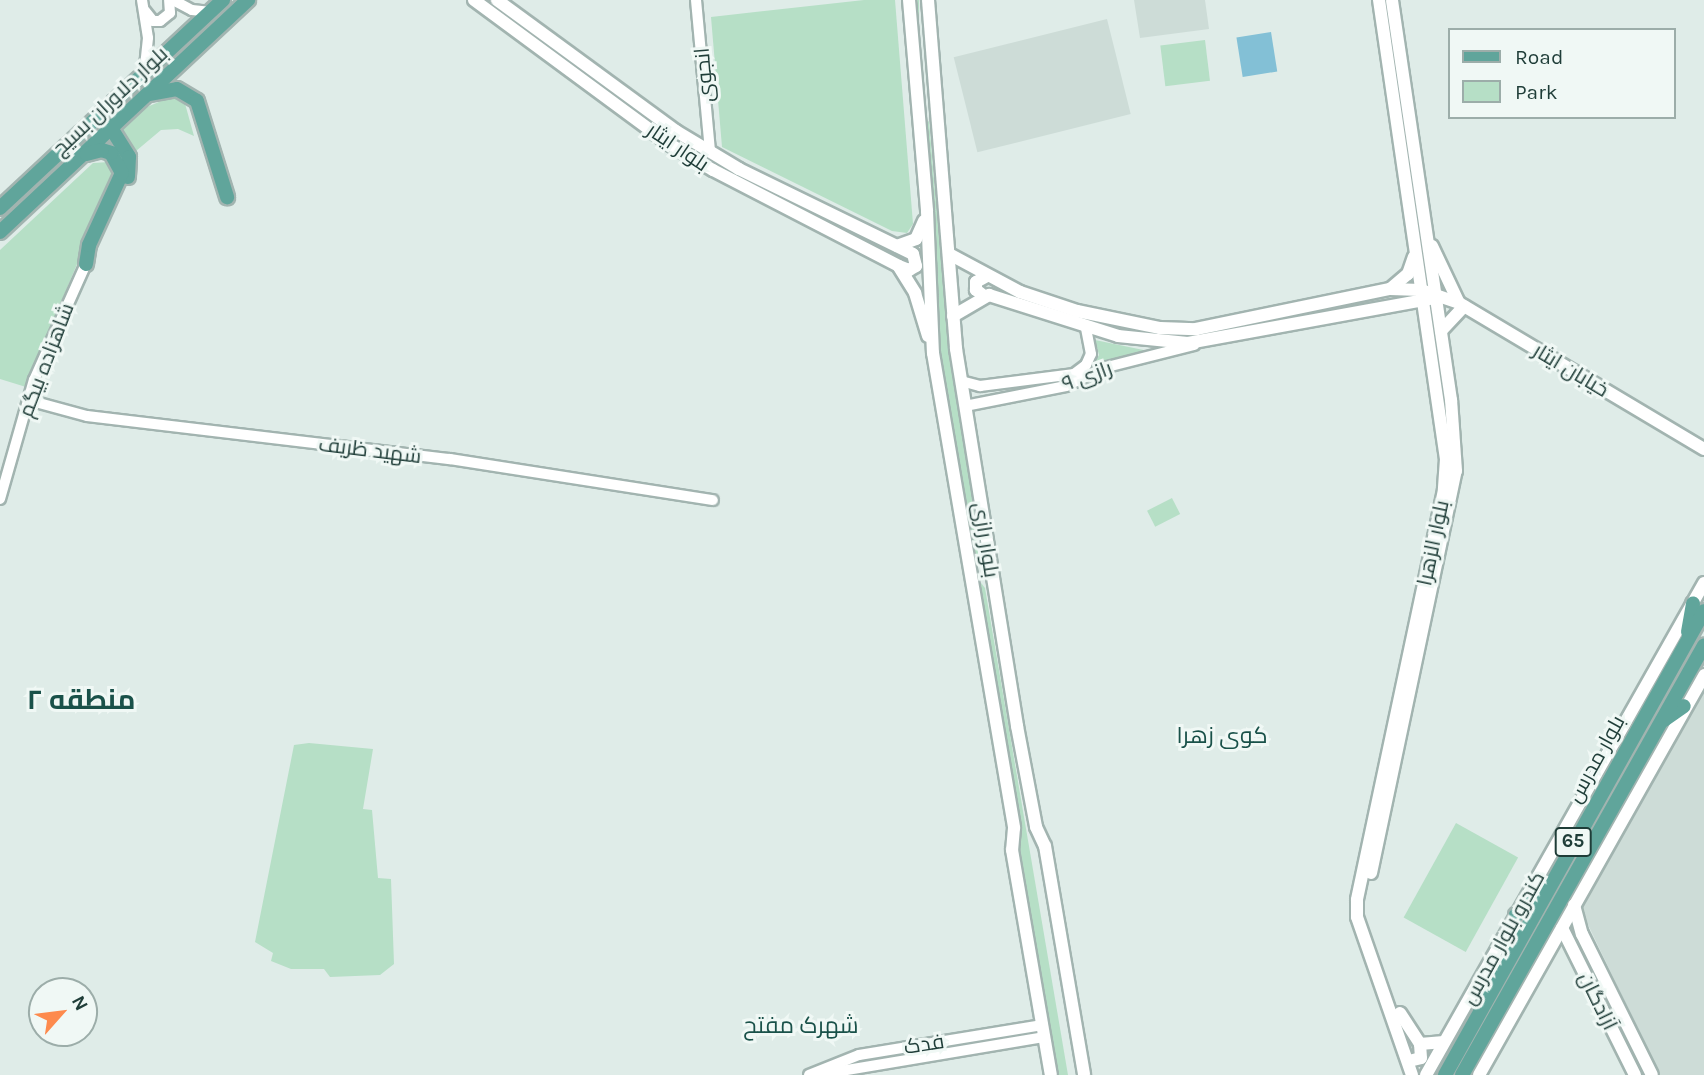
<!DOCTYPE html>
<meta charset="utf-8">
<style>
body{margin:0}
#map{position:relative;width:1704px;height:1075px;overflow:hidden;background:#dfece8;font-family:Karla,Cairo,sans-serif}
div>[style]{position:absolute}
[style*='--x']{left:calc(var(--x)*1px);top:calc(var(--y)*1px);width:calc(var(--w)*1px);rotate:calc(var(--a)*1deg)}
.built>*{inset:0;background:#cddcd7;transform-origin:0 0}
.green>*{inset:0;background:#b6dfc6;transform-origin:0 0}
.water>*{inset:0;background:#83c0d6;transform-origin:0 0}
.roads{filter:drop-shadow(2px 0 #a2b4b0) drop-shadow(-2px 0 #a2b4b0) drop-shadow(0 2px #a2b4b0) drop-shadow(0 -2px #a2b4b0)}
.tertiary>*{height:10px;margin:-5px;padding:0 5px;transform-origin:5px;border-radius:5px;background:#fff}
.secondary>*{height:12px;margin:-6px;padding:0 6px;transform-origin:6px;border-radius:6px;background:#fff}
.primary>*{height:14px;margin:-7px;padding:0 7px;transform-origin:7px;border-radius:7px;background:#60a59b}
span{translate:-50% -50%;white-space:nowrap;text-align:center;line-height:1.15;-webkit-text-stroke:6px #f0f8f5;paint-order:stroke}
.shield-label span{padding:2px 5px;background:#f0f8f5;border:2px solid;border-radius:5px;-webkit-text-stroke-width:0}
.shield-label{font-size:19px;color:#1f3d38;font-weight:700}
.street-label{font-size:21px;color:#1f3d38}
.neighbourhood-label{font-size:23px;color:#195149}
.district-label{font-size:28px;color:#195149;font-weight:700}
.legend{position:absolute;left:1448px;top:28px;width:228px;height:91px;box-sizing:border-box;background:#f0f8f5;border:2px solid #9cada9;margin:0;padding:9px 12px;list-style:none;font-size:21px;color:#1f3d38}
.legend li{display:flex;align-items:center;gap:14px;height:35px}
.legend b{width:35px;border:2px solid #9cada9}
.north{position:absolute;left:28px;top:977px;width:70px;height:70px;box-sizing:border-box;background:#f0f8f5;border:2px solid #9cada9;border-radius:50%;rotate:62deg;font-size:19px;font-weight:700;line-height:28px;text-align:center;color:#1f3d38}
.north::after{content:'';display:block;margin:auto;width:24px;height:32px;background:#fd8a4d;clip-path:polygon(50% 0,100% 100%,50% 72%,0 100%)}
</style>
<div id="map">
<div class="built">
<i style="clip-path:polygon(1134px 0,1205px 0,1209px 29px,1140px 38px)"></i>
<i style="left:1107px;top:19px;width:98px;height:158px;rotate:76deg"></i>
<i style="clip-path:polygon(1704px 691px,1704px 1075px,1660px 1075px,1581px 910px)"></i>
</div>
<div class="green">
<i style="clip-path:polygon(864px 0,895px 0,913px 224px,907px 233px,892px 231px,722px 147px,711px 17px)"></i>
<i style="left:912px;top:0;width:7px;height:104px"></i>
<i style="left:1205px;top:40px;width:41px;height:45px;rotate:83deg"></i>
<i style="clip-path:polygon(171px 97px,184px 100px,194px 136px,178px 129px,161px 130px,136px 151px,118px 133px,142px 109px)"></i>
<i style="clip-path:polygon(929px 121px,950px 363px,983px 556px,980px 560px,973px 554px,940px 359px,923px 125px)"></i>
<i style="clip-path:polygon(109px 162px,114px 171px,109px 187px,26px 387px,0 379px,0 250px,93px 163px)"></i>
<i style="clip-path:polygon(1095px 340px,1158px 353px,1089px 372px,1099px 355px)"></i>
<i style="left:1172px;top:498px;width:18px;height:28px;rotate:63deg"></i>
<i style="clip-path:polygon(981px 583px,985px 588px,1068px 1075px,1058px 1075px,1051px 1035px,976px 585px)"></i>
<i style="clip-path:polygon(309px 743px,373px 749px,363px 809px,372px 810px,378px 878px,391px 879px,394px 964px,380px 975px,330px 977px,324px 969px,291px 969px,271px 961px,273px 953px,255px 942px,294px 745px)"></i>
<i style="left:1456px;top:823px;width:71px;height:108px;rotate:29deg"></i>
</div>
<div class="water">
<i style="left:1271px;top:32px;width:40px;height:35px;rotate:81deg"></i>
</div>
<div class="roads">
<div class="tertiary">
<i style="--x:142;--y:0;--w:38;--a:81"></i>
<i style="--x:148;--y:38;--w:36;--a:96"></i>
<i style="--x:173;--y:0;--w:21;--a:28"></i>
<i style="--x:192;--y:10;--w:19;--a:6"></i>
<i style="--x:696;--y:0;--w:152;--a:84.7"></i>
<i style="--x:145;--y:11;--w:13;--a:51"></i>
<i style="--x:153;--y:21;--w:7;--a:0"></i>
<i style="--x:160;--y:21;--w:13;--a:-39"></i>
<i style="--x:170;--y:13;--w:13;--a:-94"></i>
<i style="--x:961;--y:381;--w:20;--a:15"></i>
<i style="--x:980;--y:386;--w:95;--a:-7.3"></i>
<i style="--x:1074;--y:374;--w:15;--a:-37"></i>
<i style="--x:1086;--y:365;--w:12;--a:-66"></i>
<i style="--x:1091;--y:354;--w:26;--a:-101"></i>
<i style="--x:28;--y:400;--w:61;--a:15.2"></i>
<i style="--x:87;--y:416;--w:366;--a:6.8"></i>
<i style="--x:450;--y:459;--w:266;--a:8.9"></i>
<i style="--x:965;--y:406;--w:103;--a:-11.2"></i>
<i style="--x:1066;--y:386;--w:45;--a:-24.9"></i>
<i style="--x:1107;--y:367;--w:90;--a:-14.2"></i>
<i style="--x:0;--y:499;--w:124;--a:-74.1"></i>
<i style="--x:34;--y:380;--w:127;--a:-65.9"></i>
<i style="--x:823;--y:1074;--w:225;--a:-9.5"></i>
<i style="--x:809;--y:1075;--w:54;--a:-21.8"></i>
<i style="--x:859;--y:1055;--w:186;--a:-9.3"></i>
</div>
<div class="secondary">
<i style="--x:474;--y:0;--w:245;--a:36.4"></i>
<i style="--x:671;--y:145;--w:49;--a:30.8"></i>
<i style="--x:713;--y:170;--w:209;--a:27.3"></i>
<i style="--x:899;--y:266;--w:11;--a:22"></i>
<i style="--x:909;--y:270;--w:8;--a:-30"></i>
<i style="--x:916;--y:266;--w:12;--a:-104"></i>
<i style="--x:913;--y:254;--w:194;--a:-154"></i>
<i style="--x:739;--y:169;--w:74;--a:-148.9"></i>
<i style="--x:676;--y:131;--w:222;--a:-143.8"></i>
<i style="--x:909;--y:0;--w:212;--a:85.1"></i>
<i style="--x:927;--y:211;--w:142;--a:87.6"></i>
<i style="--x:933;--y:353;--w:482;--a:80.3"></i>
<i style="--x:1014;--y:828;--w:22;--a:95"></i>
<i style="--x:1012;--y:850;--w:228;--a:80.2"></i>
<i style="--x:928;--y:0;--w:350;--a:85.4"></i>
<i style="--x:956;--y:349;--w:382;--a:80.8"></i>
<i style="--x:1017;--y:726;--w:103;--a:79.3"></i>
<i style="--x:1036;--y:827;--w:21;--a:65"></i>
<i style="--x:1045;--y:846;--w:232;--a:80.3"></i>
<i style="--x:1379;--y:0;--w:464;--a:81.7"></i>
<i style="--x:1446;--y:459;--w:31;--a:94"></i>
<i style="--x:1444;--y:490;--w:419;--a:102"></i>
<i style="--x:1357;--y:900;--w:17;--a:90"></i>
<i style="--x:1357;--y:917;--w:167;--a:70.8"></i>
<i style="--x:897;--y:246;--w:20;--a:-20"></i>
<i style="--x:916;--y:239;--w:20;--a:-66"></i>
<i style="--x:1432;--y:246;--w:63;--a:64.7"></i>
<i style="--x:951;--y:255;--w:78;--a:28.2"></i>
<i style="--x:1020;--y:292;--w:60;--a:18.4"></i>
<i style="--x:1077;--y:311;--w:85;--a:11.6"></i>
<i style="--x:1160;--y:328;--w:36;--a:2"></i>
<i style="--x:1196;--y:329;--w:198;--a:-11.7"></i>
<i style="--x:1390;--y:289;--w:31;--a:2"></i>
<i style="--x:1421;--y:290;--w:40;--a:18.9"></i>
<i style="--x:1459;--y:303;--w:285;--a:30.8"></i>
<i style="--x:899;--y:267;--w:31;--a:58"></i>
<i style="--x:915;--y:293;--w:45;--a:73.2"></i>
<i style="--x:1390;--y:289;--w:23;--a:-40"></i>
<i style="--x:1408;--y:274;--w:18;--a:-71"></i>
<i style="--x:983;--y:295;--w:9;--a:-144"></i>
<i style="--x:976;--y:290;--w:8;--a:-90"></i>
<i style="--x:976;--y:282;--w:13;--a:-29"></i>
<i style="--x:953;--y:316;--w:42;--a:-30.3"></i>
<i style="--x:989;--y:295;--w:135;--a:17.6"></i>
<i style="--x:1118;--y:336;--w:70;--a:5.7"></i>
<i style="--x:1188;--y:343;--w:245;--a:-10.3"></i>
<i style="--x:1441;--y:331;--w:34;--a:-47"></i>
<i style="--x:1371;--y:873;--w:411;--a:-78.1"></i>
<i style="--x:1456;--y:471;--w:71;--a:-94"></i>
<i style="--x:1451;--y:400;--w:404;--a:-98.4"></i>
<i style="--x:1574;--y:905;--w:30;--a:75"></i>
<i style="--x:1582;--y:934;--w:157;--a:63.6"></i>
<i style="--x:1562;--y:928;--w:164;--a:63.6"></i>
<i style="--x:1400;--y:1013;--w:37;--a:57"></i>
<i style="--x:1420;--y:1044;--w:24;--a:-5"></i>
<i style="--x:1409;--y:1061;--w:12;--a:-14"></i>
<i style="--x:1421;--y:1058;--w:14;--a:-94"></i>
<i style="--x:1426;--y:1075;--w:565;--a:-60.53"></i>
<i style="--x:1479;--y:1075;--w:459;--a:-60.6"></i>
</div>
<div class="primary">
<i style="--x:149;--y:94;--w:28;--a:-10"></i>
<i style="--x:177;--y:89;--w:23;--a:31"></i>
<i style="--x:197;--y:101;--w:101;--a:72.6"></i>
<i style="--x:111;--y:128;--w:34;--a:58"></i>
<i style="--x:129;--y:157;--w:20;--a:93"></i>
<i style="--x:0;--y:208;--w:305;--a:-43"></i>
<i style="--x:0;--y:232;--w:340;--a:-43.1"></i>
<i style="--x:86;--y:264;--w:19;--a:-81"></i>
<i style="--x:89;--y:245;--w:79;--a:-65.4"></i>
<i style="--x:122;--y:173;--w:23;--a:-119"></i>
<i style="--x:111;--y:153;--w:9;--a:-162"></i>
<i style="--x:102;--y:150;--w:16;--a:166"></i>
<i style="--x:1688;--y:632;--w:29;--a:-80"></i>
<i style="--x:1664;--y:720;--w:24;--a:-35"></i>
<i style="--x:1516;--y:915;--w:32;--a:-39"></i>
<i style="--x:1445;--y:1075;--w:531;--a:-60.83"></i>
<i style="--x:1462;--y:1075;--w:493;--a:-60.6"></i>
</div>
</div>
<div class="shield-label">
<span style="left:1573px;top:842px">65</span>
</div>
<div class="street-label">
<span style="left:704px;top:75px;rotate:-95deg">انجوی</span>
<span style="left:110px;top:101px;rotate:-43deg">بلوار دلاوران بسیج</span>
<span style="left:678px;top:147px;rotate:34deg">بلوار ایثار</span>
<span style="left:46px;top:360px;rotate:-69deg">شاهزاده بیگم</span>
<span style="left:1571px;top:370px;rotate:31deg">خیابان ایثار</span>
<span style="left:1087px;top:376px;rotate:-20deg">رازی ۹</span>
<span style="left:370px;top:450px;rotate:7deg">شهید ظریف</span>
<span style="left:986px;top:540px;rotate:81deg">بلوار رازی</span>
<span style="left:1433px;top:543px;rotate:-78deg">بلوار الزهرا</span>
<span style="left:1596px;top:759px;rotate:-61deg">بلوار مدرس</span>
<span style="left:1503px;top:938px;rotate:-61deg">کندرو بلوار مدرس</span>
<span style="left:1598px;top:1001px;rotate:64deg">آزادگان</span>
<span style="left:924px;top:1044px;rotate:-9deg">فدک</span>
</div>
<div class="neighbourhood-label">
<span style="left:1222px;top:736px">کوی زهرا</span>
<span style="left:801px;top:1026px">شهرک مفتح</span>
</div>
<div class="district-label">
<span style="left:81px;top:700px">منطقه ۲</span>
</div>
<ul class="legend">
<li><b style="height:9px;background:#60a59b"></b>Road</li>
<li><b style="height:19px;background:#b6dfc6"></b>Park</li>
</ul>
<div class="north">N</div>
</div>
